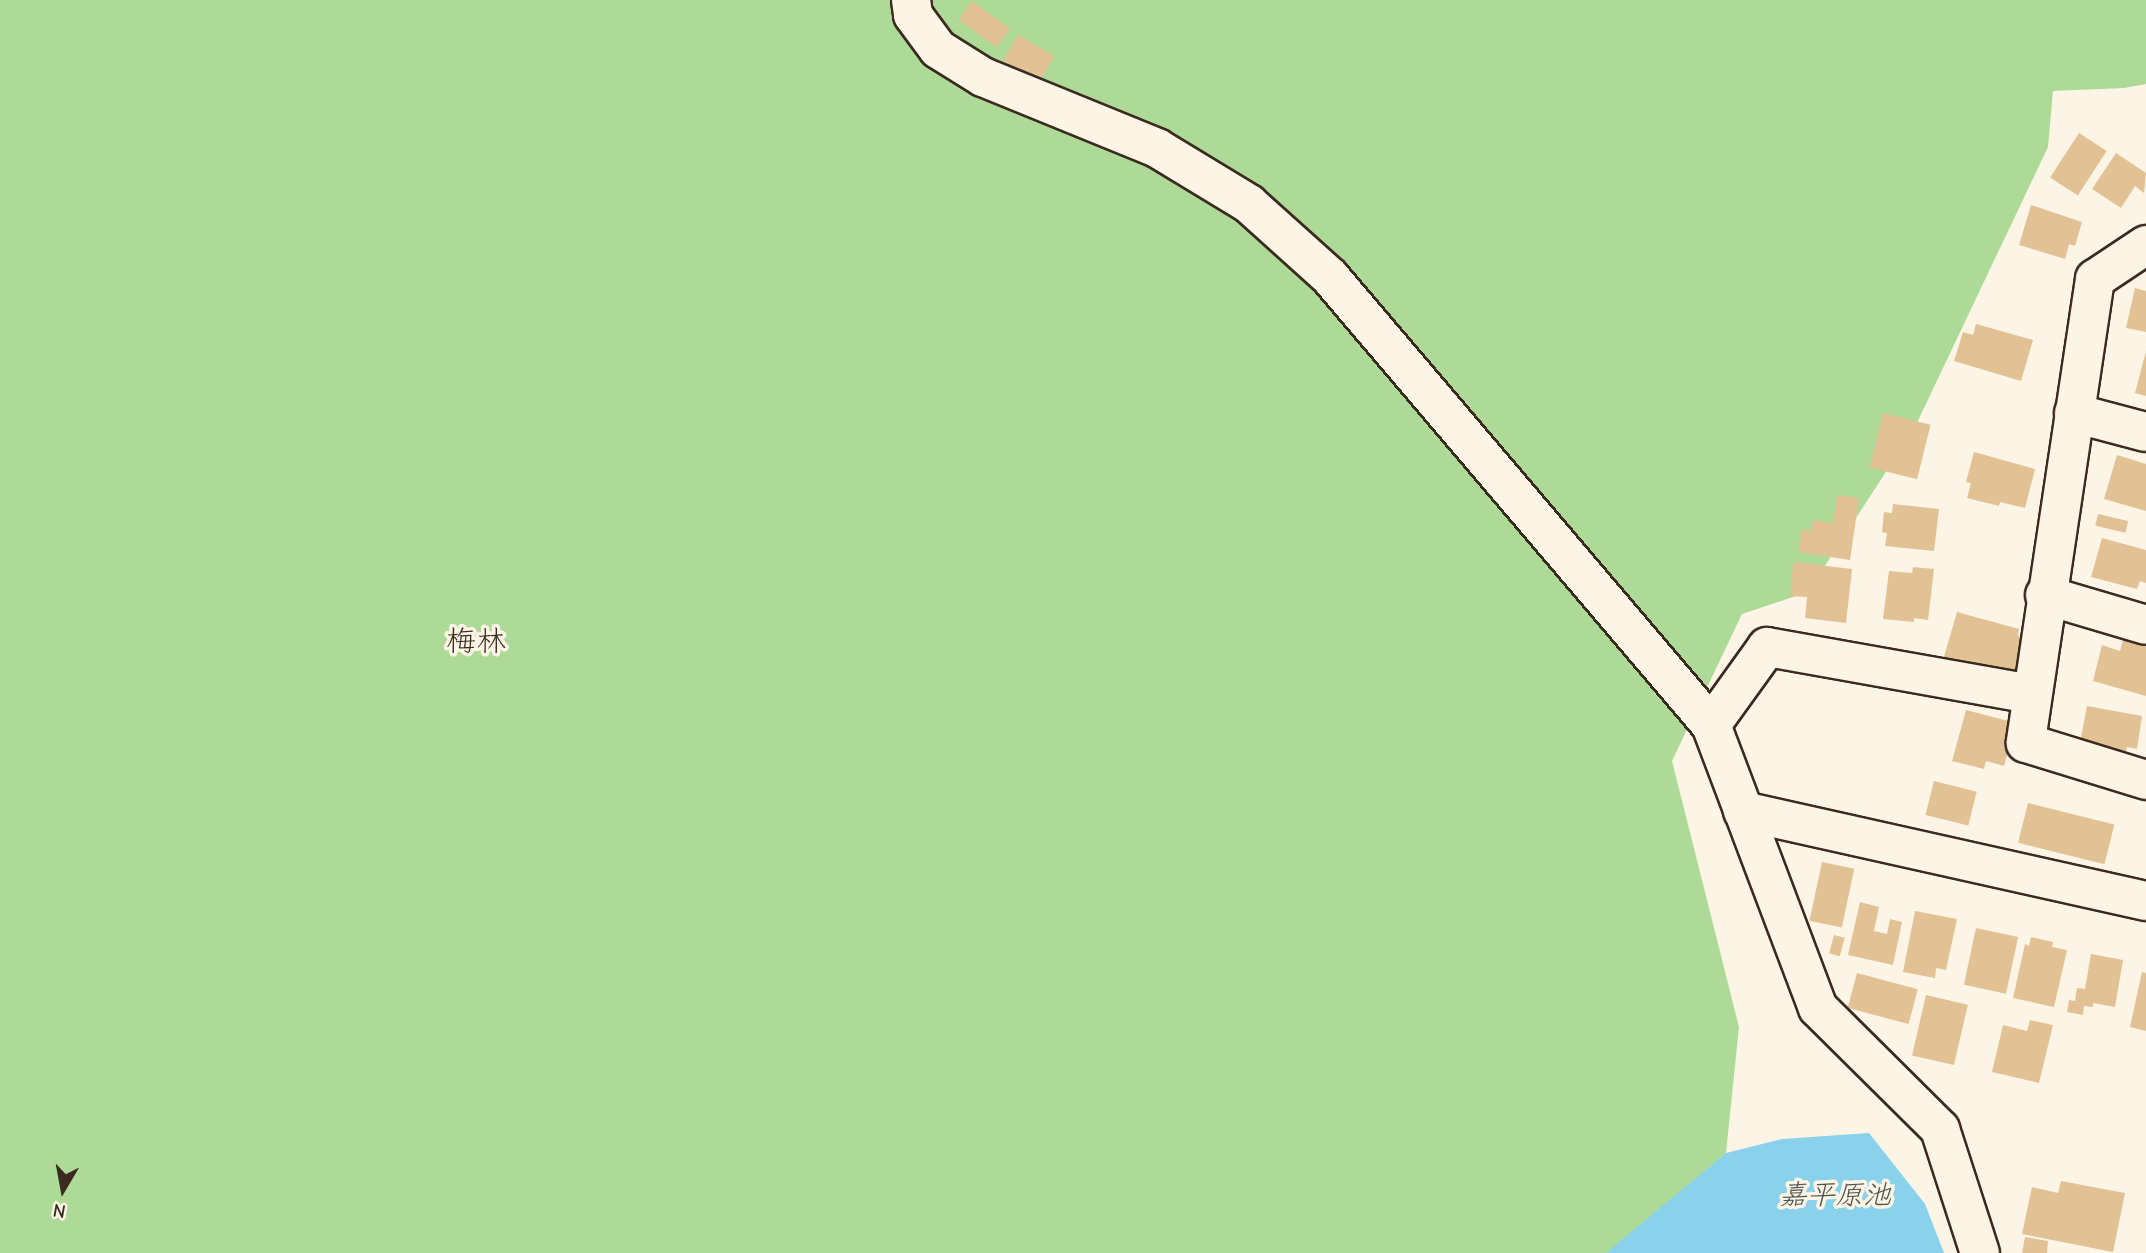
<!DOCTYPE html>
<meta charset="utf-8">
<style>
body{margin:0}
#map{position:relative;width:2146px;height:1253px;overflow:hidden;background:#fcf5e5;font-family:"Comic Neue","Klee One",sans-serif}
div>[style]{position:absolute}
[style*='--x']{left:calc(var(--x)*1px);top:calc(var(--y)*1px);width:calc(var(--w)*1px);rotate:calc(var(--a)*1deg)}
.green>*{inset:0;background:#aeda98}
.water>*{inset:0;background:#8ad2eb}
.building>*{inset:0;background:#e2c194;transform-origin:0 0}
.roads{filter:drop-shadow(2px 0 #3b2a1e) drop-shadow(-2px 0 #3b2a1e) drop-shadow(0 2px #3b2a1e) drop-shadow(0 -2px #3b2a1e)}
.minor>*{height:38px;margin:-19px;padding:0 19px;transform-origin:19px;border-radius:19px;background:#fcf5e5}
span{translate:-50% -50%;white-space:nowrap;text-align:center;line-height:1.15;-webkit-text-stroke:7px #fcf5e5;paint-order:stroke}
.water-label{font-size:28px;color:#4f5451;font-style:italic}
.quarter-label{font-size:30px;color:#3b2a1e}
.north{position:absolute;left:28px;top:1155px;width:70px;height:70px;-webkit-text-stroke:5px #fcf5e5;paint-order:stroke;rotate:190deg;font-size:19px;font-weight:700;line-height:28px;text-align:center;color:#3b2a1e}
.north::after{content:'';display:block;margin:auto;width:24px;height:32px;background:#3b2a1e;clip-path:polygon(50% 0,100% 100%,50% 72%,0 100%)}
</style>
<div id="map">
<div class="green">
<i style="clip-path:polygon(0 0,2146px 0,2146px 84px,2124px 88px,2053px 91px,2048px 147px,1915px 427px,1808px 592px,1742px 614px,1672px 761px,1739px 1027px,1726px 1153px,1613px 1250px,1606px 1253px,0 1253px)"></i>
</div>
<div class="water">
<i style="clip-path:polygon(1869px 1133px,1925px 1204px,1944px 1253px,1606px 1253px,1726px 1153px,1782px 1139px)"></i>
</div>
<div class="building">
<i style="left:972px;top:1px;width:47px;height:23px;rotate:36deg"></i>
<i style="left:1018px;top:35px;width:42px;height:30px;rotate:30deg"></i>
<i style="left:2079px;top:133px;width:33px;height:53px;rotate:33deg"></i>
<i style="clip-path:polygon(2116px 153px,2146px 173px,2144px 193px,2135px 186px,2121px 208px,2092px 189px)"></i>
<i style="clip-path:polygon(2031px 205px,2082px 222px,2075px 246px,2069px 244px,2065px 259px,2019px 245px)"></i>
<i style="clip-path:polygon(2135px 288px,2146px 291px,2146px 332px,2126px 328px)"></i>
<i style="clip-path:polygon(1976px 324px,2033px 340px,2021px 381px,1954px 361px,1963px 332px,1973px 335px)"></i>
<i style="clip-path:polygon(2146px 351px,2146px 396px,2135px 393px)"></i>
<i style="left:1883px;top:413px;width:49px;height:56px;rotate:14deg"></i>
<i style="clip-path:polygon(1974px 452px,2035px 469px,2025px 508px,2000px 502px,1999px 506px,1967px 498px,1971px 483px,1966px 482px)"></i>
<i style="clip-path:polygon(2117px 455px,2146px 464px,2146px 511px,2104px 499px)"></i>
<i style="clip-path:polygon(1837px 495px,1859px 498px,1850px 560px,1798px 552px,1802px 529px,1811px 531px,1813px 520px,1833px 523px)"></i>
<i style="clip-path:polygon(1893px 504px,1939px 509px,1934px 551px,1885px 546px,1887px 533px,1882px 532px,1884px 512px,1892px 513px)"></i>
<i style="left:2098px;top:514px;width:31px;height:12px;rotate:13deg"></i>
<i style="clip-path:polygon(2102px 538px,2146px 550px,2146px 583px,2140px 581px,2137px 589px,2091px 577px)"></i>
<i style="clip-path:polygon(1793px 562px,1852px 569px,1846px 623px,1805px 618px,1807px 597px,1790px 596px)"></i>
<i style="clip-path:polygon(1913px 567px,1934px 569px,1928px 620px,1914px 618px,1914px 622px,1883px 619px,1889px 571px,1912px 573px)"></i>
<i style="clip-path:polygon(1957px 612px,2019px 629px,2018px 636px,2038px 641px,2027px 683px,1943px 660px)"></i>
<i style="clip-path:polygon(2123px 640px,2146px 647px,2146px 696px,2093px 681px,2102px 645px,2120px 651px)"></i>
<i style="clip-path:polygon(2087px 706px,2142px 716px,2137px 749px,2127px 747px,2125px 756px,2080px 743px)"></i>
<i style="clip-path:polygon(1966px 710px,2016px 723px,2004px 766px,1986px 761px,1984px 769px,1952px 761px)"></i>
<i style="left:1934px;top:781px;width:44px;height:35px;rotate:14deg"></i>
<i style="left:2028px;top:803px;width:89px;height:41px;rotate:14deg"></i>
<i style="left:1822px;top:862px;width:33px;height:60px;rotate:12deg"></i>
<i style="clip-path:polygon(1860px 902px,1879px 907px,1874px 931px,1887px 934px,1890px 919px,1902px 922px,1893px 965px,1848px 955px)"></i>
<i style="clip-path:polygon(1915px 911px,1957px 919px,1946px 970px,1936px 968px,1935px 978px,1903px 972px)"></i>
<i style="left:1976px;top:928px;width:43px;height:58px;rotate:12deg"></i>
<i style="left:1834px;top:935px;width:11px;height:19px;rotate:15deg"></i>
<i style="clip-path:polygon(2031px 937px,2053px 942px,2052px 947px,2067px 950px,2054px 1007px,2013px 998px,2025px 944px,2029px 946px)"></i>
<i style="clip-path:polygon(2091px 954px,2123px 960px,2115px 1007px,2093px 1003px,2093px 1007px,2084px 1006px,2083px 1015px,2067px 1012px,2069px 1000px,2075px 1001px,2077px 988px,2085px 989px)"></i>
<i style="clip-path:polygon(2142px 972px,2146px 973px,2146px 1031px,2130px 1027px)"></i>
<i style="left:1857px;top:973px;width:63px;height:36px;rotate:15deg"></i>
<i style="left:1926px;top:995px;width:43px;height:62px;rotate:13deg"></i>
<i style="clip-path:polygon(2030px 1020px,2053px 1025px,2039px 1083px,1992px 1072px,2003px 1025px,2027px 1031px)"></i>
<i style="clip-path:polygon(2061px 1181px,2125px 1193px,2113px 1252px,2022px 1234px,2032px 1187px,2058px 1193px)"></i>
<i style="clip-path:polygon(2025px 1237px,2048px 1241px,2047px 1253px,2022px 1253px)"></i>
</div>
<div class="roads">
<div class="minor">
<i style="--x:911;--y:0;--w:15;--a:82"></i>
<i style="--x:913;--y:15;--w:42;--a:53.7"></i>
<i style="--x:938;--y:49;--w:53;--a:31.9"></i>
<i style="--x:983;--y:77;--w:188;--a:22.2"></i>
<i style="--x:1157;--y:148;--w:108;--a:31.3"></i>
<i style="--x:1249;--y:204;--w:109;--a:42"></i>
<i style="--x:1330;--y:277;--w:588;--a:49.62"></i>
<i style="--x:2146;--y:245;--w:61;--a:146.3"></i>
<i style="--x:2095;--y:279;--w:469;--a:98.5"></i>
<i style="--x:2026;--y:743;--w:126;--a:17.1"></i>
<i style="--x:2074;--y:413;--w:74;--a:14.8"></i>
<i style="--x:2045;--y:595;--w:105;--a:16.5"></i>
<i style="--x:1743;--y:811;--w:413;--a:12.6"></i>
<i style="--x:1980;--y:1253;--w:130;--a:-107.9"></i>
<i style="--x:1940;--y:1129;--w:172;--a:-135.2"></i>
<i style="--x:1818;--y:1008;--w:303;--a:-110.7"></i>
<i style="--x:1711;--y:725;--w:96;--a:-54.3"></i>
<i style="--x:1767;--y:647;--w:269;--a:10.1"></i>
</div>
</div>
<div class="water-label">
<span style="left:1835px;top:1195px">嘉平原池</span>
</div>
<div class="quarter-label">
<span style="left:476px;top:642px">梅林</span>
</div>
<div class="north">N</div>
</div>
